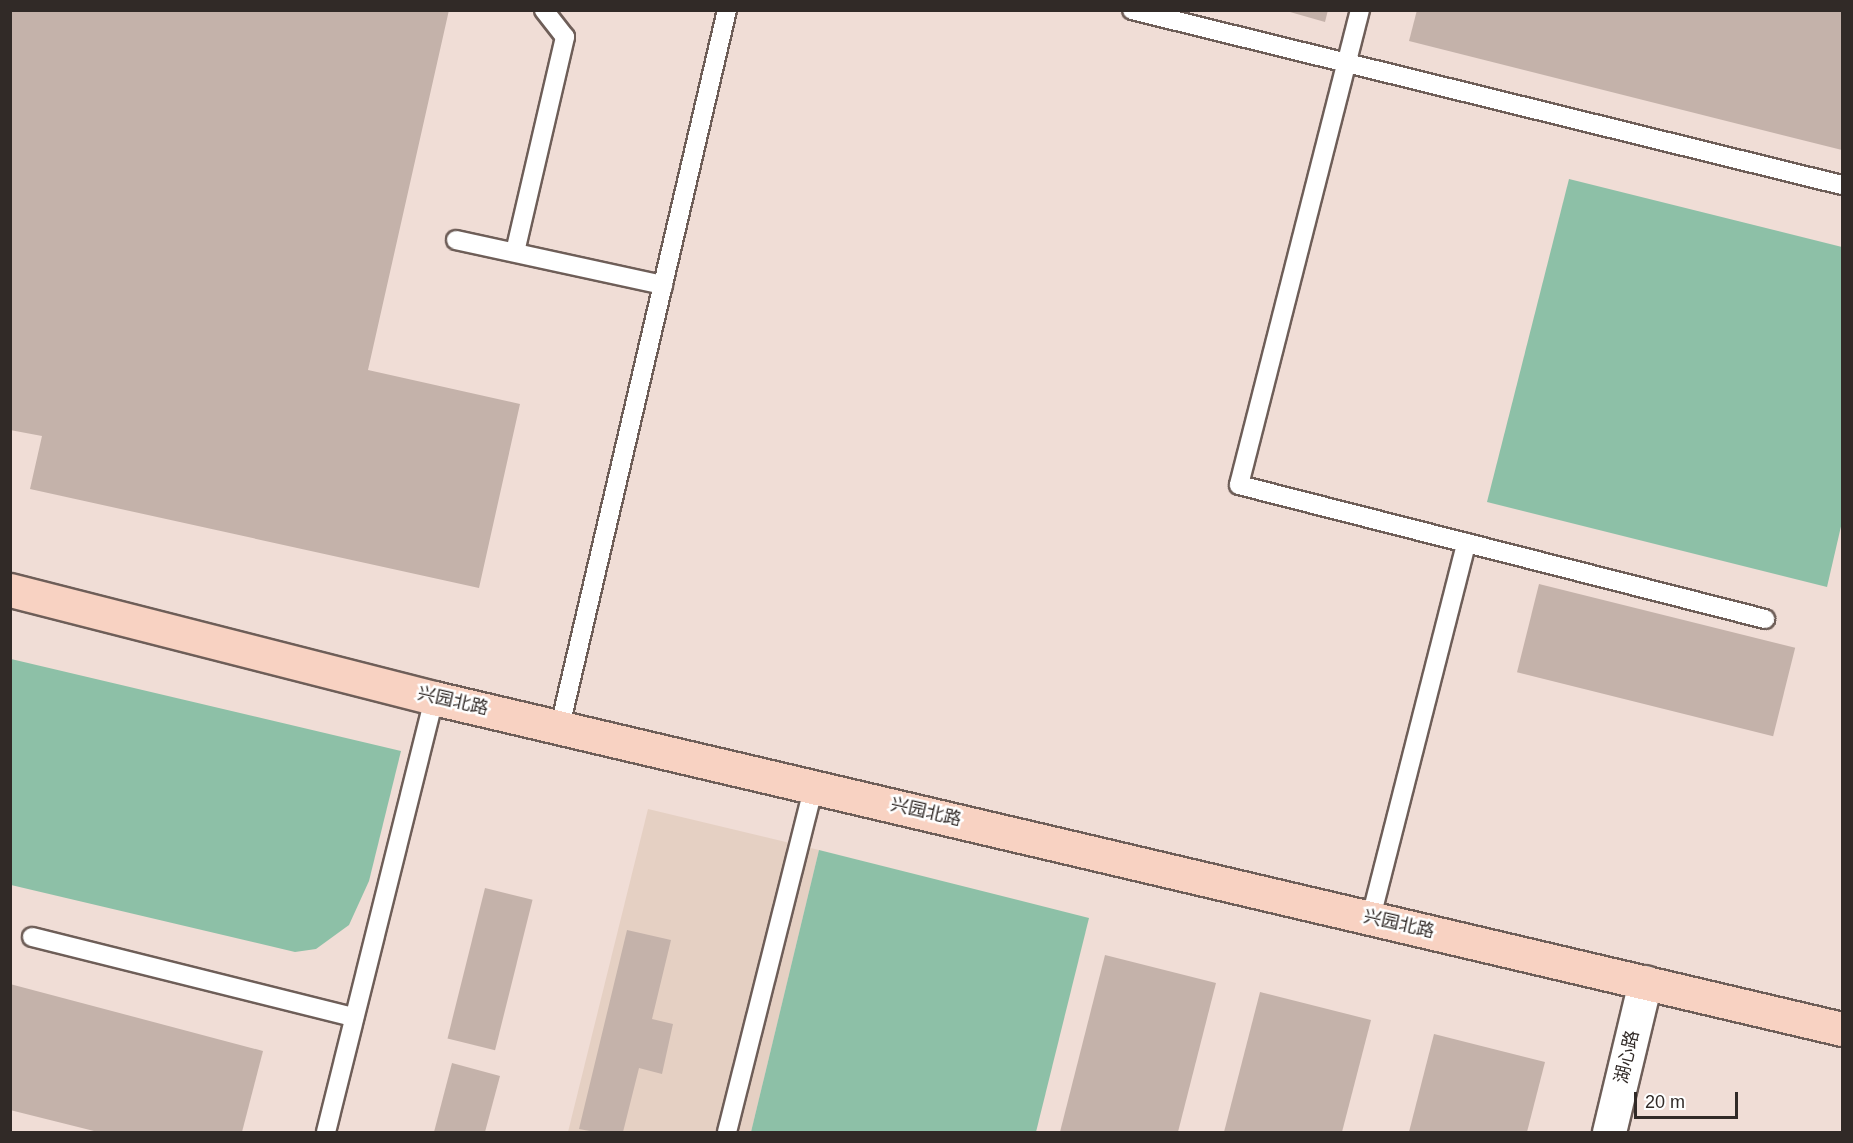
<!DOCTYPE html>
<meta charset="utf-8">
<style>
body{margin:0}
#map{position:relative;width:1853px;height:1143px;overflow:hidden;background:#f0ddd6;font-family:Helvetica,"Noto Sans SC",sans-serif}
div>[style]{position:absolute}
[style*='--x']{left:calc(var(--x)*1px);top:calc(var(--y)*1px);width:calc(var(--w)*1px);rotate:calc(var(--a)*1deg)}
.commercial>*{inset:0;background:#e5d0c3}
.green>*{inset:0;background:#8dc0a7}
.building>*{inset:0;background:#c4b2aa;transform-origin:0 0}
.roads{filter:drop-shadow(2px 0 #6e5e58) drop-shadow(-2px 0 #6e5e58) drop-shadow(0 2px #6e5e58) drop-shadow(0 -2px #6e5e58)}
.lane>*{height:18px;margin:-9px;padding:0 9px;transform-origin:9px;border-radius:9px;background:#fff}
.street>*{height:33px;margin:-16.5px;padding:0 16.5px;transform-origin:16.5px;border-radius:16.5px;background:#fff}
.primary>*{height:33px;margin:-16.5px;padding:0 16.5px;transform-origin:16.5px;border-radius:16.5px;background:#f8d2c2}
span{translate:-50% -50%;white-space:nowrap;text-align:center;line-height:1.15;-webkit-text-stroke:5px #fff;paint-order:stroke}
.street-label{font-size:18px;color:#312a27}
.frame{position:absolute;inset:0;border:12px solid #312a27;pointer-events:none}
.scale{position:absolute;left:1634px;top:1092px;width:104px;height:27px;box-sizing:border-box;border:3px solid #312a27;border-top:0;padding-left:8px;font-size:18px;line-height:21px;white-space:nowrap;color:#312a27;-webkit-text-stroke:4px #fff;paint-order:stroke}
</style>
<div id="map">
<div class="commercial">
<i style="clip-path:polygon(648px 809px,819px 850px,751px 1132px,568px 1132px)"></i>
</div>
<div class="green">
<i style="clip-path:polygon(1569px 179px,1842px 247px,1842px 522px,1827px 587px,1487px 502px)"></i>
<i style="clip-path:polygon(11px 659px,401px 751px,369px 881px,349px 925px,316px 949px,295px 952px,11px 885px)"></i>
<i style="clip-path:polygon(819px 850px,1089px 918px,1036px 1132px,751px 1132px)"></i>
</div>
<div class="building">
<i style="clip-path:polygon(10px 10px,449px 10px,368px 370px,520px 404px,479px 588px,30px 489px,42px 436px,10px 430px)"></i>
<i style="clip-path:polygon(1283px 10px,1328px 10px,1325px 22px)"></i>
<i style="clip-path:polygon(1417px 10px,1842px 10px,1842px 150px,1409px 41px)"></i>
<i style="left:1539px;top:584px;width:264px;height:91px;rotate:14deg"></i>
<i style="left:485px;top:888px;width:49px;height:155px;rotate:14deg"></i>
<i style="clip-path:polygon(627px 930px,671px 940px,652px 1019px,673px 1024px,662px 1074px,639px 1068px,623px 1132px,595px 1132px,579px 1129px)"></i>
<i style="clip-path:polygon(1105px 955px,1216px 983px,1178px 1132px,1060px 1132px)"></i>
<i style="clip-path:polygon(10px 984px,263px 1051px,242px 1132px,98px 1132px,10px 1110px)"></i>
<i style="clip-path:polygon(1260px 992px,1371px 1020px,1342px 1132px,1224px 1132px)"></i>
<i style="clip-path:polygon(1434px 1034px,1545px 1062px,1527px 1132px,1409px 1132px)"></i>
<i style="clip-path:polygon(452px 1063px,500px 1076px,485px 1132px,434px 1132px)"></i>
</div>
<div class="roads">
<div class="lane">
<i style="--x:1132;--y:10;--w:731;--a:13.85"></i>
<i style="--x:1360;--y:10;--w:490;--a:104.3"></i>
<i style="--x:1239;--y:485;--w:543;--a:14.29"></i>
<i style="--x:456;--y:240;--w:212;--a:12.3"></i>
<i style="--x:515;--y:252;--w:221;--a:-76.9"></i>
<i style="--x:565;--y:37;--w:34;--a:-128"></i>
<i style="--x:560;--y:726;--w:735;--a:-76.87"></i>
<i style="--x:1371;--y:917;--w:386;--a:-75.7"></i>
<i style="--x:32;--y:937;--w:332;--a:14"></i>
<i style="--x:326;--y:1132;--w:447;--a:-76"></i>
<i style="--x:727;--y:1132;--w:357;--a:-75.9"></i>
</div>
<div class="street">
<i style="--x:1609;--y:1132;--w:154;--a:-76.5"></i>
</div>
<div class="primary">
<i style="--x:10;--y:590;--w:438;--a:14.3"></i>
<i style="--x:434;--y:698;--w:1446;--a:13.23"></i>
</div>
</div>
<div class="street-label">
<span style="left:453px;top:701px;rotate:13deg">兴园北路</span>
<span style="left:926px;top:812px;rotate:13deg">兴园北路</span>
<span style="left:1399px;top:924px;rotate:13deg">兴园北路</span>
<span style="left:1627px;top:1057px;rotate:-77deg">湖心路</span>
</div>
<div class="frame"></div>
<div class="scale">20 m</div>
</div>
